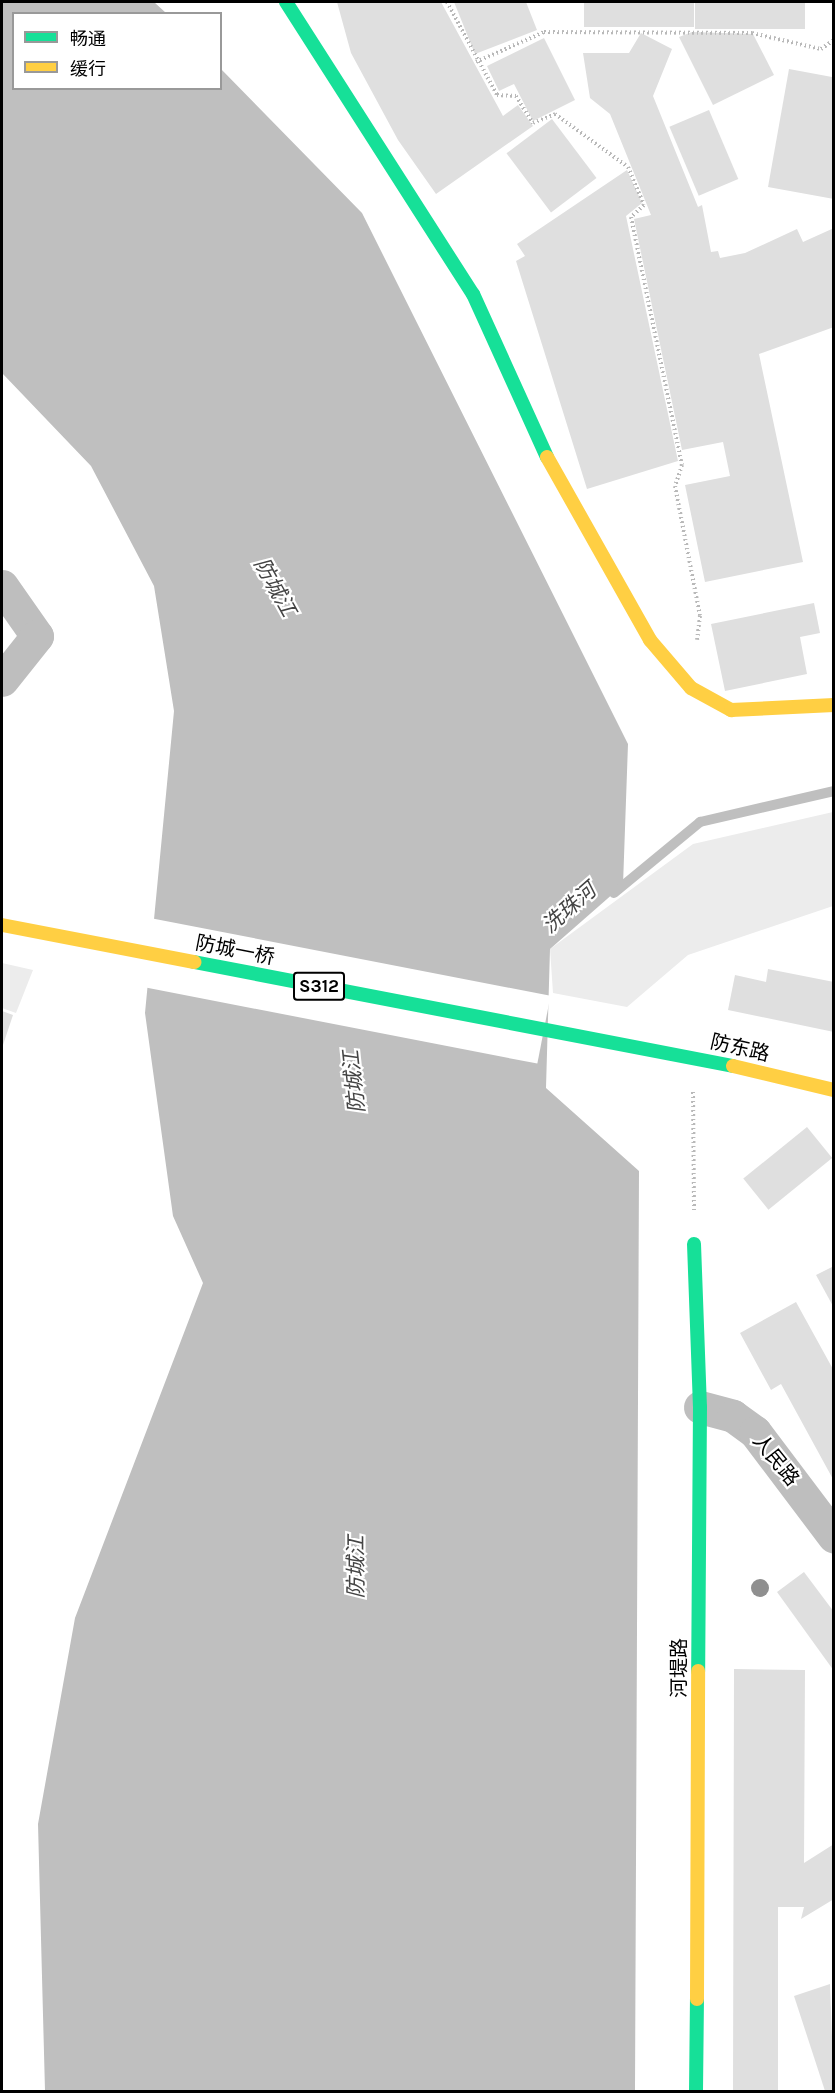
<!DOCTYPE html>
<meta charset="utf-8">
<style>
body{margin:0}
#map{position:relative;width:835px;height:2093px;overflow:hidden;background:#fff;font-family:Karla,"Noto Sans SC",sans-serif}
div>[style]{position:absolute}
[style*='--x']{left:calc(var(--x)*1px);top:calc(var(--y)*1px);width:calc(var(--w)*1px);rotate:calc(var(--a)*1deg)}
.green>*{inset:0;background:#ececec}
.water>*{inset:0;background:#bfbfbf}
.pier>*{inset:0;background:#fff;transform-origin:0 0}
.stream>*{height:10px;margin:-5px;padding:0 5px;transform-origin:5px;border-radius:5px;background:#bfbfbf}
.building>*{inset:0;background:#dfdfdf;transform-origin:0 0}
.path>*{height:4px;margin-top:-2px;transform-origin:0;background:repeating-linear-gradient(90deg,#b9b9b9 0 1.5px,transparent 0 4.5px)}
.street>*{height:33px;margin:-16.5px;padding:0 16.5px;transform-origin:16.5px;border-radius:16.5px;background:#bebebe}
.fast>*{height:14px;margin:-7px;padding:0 7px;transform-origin:7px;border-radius:7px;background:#16e098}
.slow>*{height:14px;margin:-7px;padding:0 7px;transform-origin:7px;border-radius:7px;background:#ffcf43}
.trees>*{width:18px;height:18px;margin:-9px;border-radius:50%;background:#8f8f8f}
span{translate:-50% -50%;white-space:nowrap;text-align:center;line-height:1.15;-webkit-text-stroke:4.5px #fff;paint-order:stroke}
.shield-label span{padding:2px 4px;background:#fff;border:2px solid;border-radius:4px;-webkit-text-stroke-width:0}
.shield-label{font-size:18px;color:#000;font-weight:700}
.street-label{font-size:20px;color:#000}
.water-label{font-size:21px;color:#444;font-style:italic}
.frame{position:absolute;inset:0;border:3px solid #000;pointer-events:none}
.legend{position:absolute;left:12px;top:12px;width:210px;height:78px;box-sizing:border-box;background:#fff;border:2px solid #999;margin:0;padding:8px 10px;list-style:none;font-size:18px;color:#000}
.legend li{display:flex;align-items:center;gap:12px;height:30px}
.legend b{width:30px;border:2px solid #999}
</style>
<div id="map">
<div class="green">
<i style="clip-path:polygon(833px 812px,833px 906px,688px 955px,627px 1007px,553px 993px,550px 949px,693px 844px)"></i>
<i style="clip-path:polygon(2px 963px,33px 970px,16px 1013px,2px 1008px)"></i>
</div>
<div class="water">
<i style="clip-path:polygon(2px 2px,154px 2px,166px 13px,14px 14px,14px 88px,220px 88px,221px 69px,362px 213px,628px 744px,623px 885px,550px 949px,546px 1088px,639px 1171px,635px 2091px,45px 2091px,38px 1824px,75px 1618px,203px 1283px,173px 1216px,145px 1013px,174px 711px,154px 586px,91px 466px,2px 373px)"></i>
</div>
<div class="pier">
<i style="left:150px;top:918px;width:408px;height:69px;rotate:11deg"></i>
</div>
<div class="stream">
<i style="--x:614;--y:893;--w:112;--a:-39.5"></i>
<i style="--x:700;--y:822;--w:138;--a:-13"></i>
</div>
<div class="building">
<i style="clip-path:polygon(337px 2px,441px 2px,503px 116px,518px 105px,533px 126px,436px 194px,398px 140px,351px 53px)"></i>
<i style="clip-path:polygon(454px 2px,526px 2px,537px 30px,475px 54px)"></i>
<i style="left:584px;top:2px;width:110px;height:25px"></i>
<i style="left:695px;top:2px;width:110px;height:27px"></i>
<i style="clip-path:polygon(692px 32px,753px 34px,774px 75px,713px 105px,679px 37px)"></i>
<i style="clip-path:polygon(641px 33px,672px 49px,653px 96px,698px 207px,702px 205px,711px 252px,718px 251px,720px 258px,745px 253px,797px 229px,803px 242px,834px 228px,834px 327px,759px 354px,803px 562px,705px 582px,685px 485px,730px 476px,723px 442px,682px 450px,634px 219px,651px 215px,610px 114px,590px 98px,583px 53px,629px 53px)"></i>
<i style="clip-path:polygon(544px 38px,575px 100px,533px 121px,514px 84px,499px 91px,487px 66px)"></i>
<i style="clip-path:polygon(789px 69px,832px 77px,834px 199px,768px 187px)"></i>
<i style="left:709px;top:110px;width:75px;height:43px;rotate:67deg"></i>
<i style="left:552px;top:119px;width:74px;height:57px;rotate:53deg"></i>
<i style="clip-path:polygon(627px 170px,642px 203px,626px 216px,678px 461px,587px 489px,516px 261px,525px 256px,517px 244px)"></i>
<i style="clip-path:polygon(814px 603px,820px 633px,800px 637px,807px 674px,725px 691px,711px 624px)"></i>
<i style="clip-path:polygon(768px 969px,834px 982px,834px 1032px,728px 1010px,735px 975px,766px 982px)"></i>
<i style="clip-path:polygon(2px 1011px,13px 1015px,2px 1048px)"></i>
<i style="left:807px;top:1127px;width:40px;height:82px;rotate:51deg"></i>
<i style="clip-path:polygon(834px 1266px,834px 1308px,816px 1275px)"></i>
<i style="clip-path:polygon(796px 1302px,834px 1371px,834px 1481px,781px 1384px,771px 1390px,740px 1333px)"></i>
<i style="clip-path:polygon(804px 1572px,834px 1612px,834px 1671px,777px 1592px)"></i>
<i style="clip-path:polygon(734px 1669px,805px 1670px,804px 1863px,834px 1844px,834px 1899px,801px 1919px,804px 1907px,778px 1907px,778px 2091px,733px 2091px)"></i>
<i style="clip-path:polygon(830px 1984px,834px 2091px,825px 2091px,794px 1996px)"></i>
</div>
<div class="path">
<i style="--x:447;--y:2;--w:106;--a:61.7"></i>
<i style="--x:497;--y:95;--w:19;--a:3"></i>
<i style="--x:516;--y:96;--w:32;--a:58"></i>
<i style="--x:533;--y:123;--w:24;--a:-22"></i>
<i style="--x:555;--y:114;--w:90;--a:36"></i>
<i style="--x:628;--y:167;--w:41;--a:67.2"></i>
<i style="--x:644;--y:205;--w:18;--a:137"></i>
<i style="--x:631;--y:217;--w:253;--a:78.4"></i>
<i style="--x:682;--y:465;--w:22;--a:108"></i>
<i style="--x:675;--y:486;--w:132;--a:79.1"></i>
<i style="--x:700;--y:616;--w:24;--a:97"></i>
<i style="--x:476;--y:62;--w:74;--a:-23.8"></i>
<i style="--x:544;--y:32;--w:208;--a:0.3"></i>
<i style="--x:752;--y:33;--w:71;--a:13.1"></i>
<i style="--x:821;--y:49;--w:16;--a:-35"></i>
<i style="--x:693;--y:1092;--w:118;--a:89.5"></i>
</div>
<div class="street">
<i style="--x:2;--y:586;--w:61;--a:55"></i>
<i style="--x:37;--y:636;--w:56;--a:128.5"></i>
<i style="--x:700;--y:1407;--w:34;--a:15"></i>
<i style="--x:733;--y:1416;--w:27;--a:36"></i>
<i style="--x:755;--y:1432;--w:131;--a:53"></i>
</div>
<div class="fast">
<i style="--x:286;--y:2;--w:347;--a:57.4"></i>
<i style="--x:473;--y:294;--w:179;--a:65.6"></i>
<i style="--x:194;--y:962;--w:549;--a:10.92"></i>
<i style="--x:694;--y:1244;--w:163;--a:87.9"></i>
<i style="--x:700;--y:1407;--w:264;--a:90.4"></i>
<i style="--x:696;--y:2092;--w:93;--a:-89.4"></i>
</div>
<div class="slow">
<i style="--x:547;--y:457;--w:210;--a:60.6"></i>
<i style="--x:650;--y:640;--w:63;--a:49.5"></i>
<i style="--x:691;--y:688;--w:46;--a:28.8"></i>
<i style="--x:731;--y:710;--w:103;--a:-2.8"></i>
<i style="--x:2;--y:925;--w:196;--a:10.9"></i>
<i style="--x:733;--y:1066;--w:104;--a:13.4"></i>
<i style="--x:697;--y:1999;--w:328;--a:-89.8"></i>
</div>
<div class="trees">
<i style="left:760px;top:1588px"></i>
</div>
<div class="shield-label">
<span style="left:319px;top:986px">S312</span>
</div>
<div class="street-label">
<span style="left:235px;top:950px;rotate:11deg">防城一桥</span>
<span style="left:740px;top:1048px;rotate:13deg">防东路</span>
<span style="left:776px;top:1460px;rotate:51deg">人民路</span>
<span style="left:679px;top:1668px;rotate:-90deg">河堤路</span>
</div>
<div class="water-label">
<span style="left:275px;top:587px;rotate:61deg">防城江</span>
<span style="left:569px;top:908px;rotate:-41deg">洗珠河</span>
<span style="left:354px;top:1082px;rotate:-96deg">防城江</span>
<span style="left:356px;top:1567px;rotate:-90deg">防城江</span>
</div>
<div class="frame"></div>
<ul class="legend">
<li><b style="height:8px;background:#16e098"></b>畅通</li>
<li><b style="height:8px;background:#ffcf43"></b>缓行</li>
</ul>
</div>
